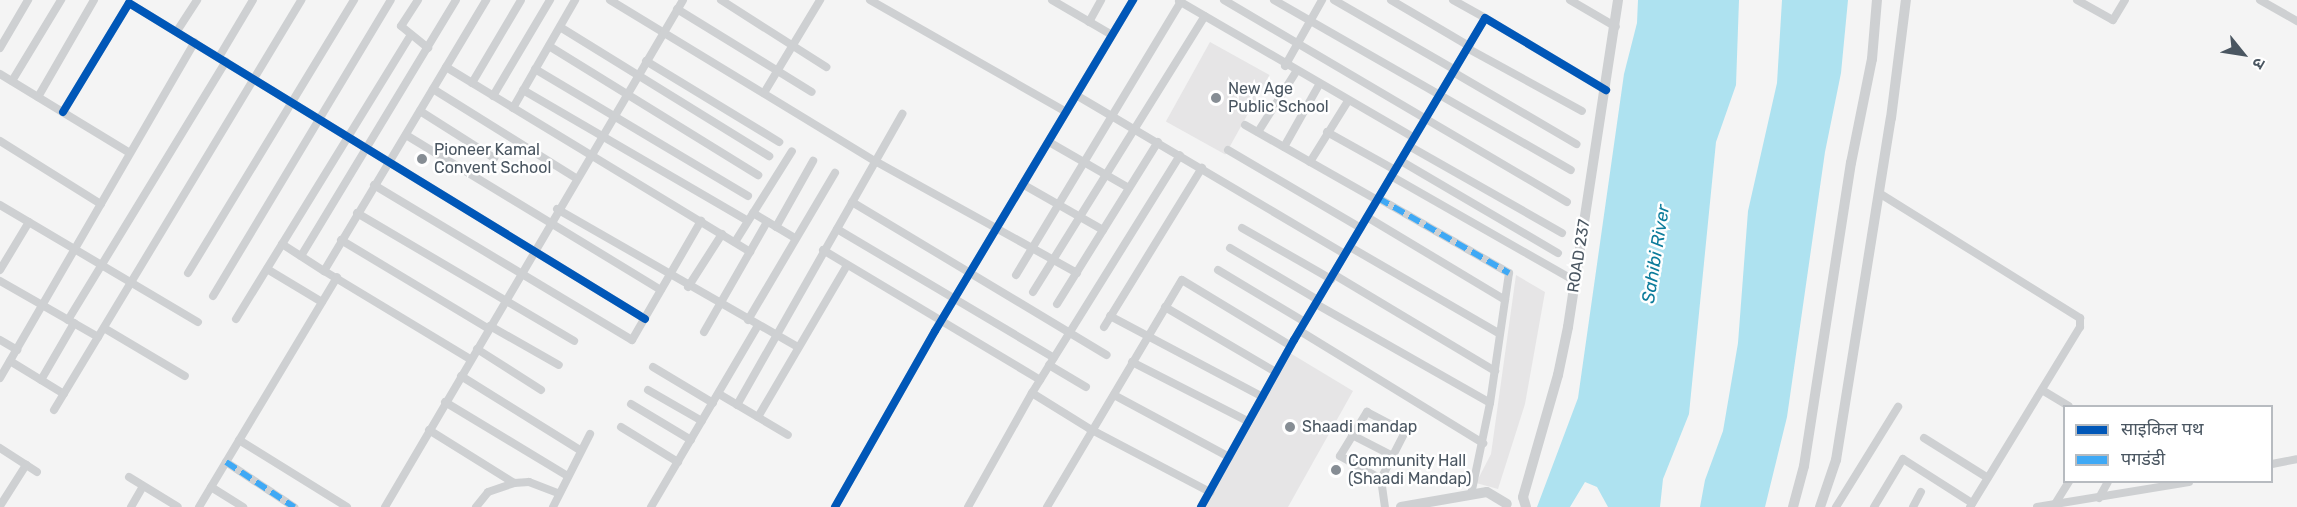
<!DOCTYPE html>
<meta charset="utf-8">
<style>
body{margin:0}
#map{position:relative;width:2297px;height:507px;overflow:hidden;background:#f4f4f4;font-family:Rubik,"Noto Sans Devanagari",sans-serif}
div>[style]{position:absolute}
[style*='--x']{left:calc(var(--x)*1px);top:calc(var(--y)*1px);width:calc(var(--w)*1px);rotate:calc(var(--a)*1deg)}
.education>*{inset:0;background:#e6e5e6;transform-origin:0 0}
.water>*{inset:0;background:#aee2f0}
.minor>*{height:8px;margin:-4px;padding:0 4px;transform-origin:4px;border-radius:4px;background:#ced0d2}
.tertiary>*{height:10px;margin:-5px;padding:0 5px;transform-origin:5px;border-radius:5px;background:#ced0d2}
.quiet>*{height:6px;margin-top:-3px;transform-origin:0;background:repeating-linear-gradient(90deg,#3fa9f5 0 12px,transparent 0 18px)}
.cycleway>*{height:8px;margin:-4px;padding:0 4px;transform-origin:4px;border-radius:4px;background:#0057b8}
.dots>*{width:16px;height:16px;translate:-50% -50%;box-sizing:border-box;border:3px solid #fff;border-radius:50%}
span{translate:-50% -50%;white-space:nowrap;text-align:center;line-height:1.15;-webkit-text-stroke:5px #fff;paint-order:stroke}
.poi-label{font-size:16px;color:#4a5661}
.left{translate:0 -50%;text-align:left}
.street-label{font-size:16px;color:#4a5661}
.water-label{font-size:18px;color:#0c7c9b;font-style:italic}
.legend{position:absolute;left:2063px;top:405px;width:210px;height:78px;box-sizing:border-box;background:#fff;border:2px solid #b7bbc0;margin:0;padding:8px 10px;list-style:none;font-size:18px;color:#4a5661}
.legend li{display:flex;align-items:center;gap:12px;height:30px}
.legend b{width:30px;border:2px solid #b7bbc0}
.north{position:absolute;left:2213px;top:24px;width:60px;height:60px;-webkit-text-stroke:4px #fff;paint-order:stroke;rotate:120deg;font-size:16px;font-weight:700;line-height:24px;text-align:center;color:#4a5661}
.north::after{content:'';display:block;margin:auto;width:21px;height:27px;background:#4a5661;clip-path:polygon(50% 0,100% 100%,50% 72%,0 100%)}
</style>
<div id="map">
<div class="education">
<i style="left:1210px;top:42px;width:68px;height:91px;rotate:29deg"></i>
<i style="clip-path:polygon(1516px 275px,1545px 292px,1525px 404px,1498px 489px,1476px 483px,1491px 454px)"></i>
<i style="clip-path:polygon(1290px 353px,1353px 391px,1288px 507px,1203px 507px)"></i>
</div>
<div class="water">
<i style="clip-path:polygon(1638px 0,1739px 0,1736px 85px,1716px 142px,1689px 414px,1663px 479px,1660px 507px,1608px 507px,1597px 487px,1585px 482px,1570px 507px,1537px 507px,1578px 398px,1624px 74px,1637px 23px)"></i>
<i style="clip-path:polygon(1782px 0,1848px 0,1841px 73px,1825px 152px,1787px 417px,1765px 507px,1700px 507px,1705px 480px,1723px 431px,1738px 343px,1748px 211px,1777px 83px)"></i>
</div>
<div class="minor">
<i style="--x:418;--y:0;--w:31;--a:123"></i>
<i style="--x:401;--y:26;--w:35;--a:39"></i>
<i style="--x:610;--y:0;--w:310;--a:31.3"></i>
<i style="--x:875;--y:161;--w:231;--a:29"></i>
<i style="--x:721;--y:0;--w:125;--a:32.5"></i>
<i style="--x:870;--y:0;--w:226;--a:29.7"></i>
<i style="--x:1052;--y:0;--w:69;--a:30.3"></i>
<i style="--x:1224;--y:0;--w:398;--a:30.5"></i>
<i style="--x:1274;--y:0;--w:342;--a:29.8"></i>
<i style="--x:1334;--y:0;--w:140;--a:30"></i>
<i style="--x:1391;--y:0;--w:91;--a:30.5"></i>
<i style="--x:1453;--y:0;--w:37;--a:29"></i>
<i style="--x:1570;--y:0;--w:53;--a:30.4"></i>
<i style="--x:2077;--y:0;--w:41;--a:29.1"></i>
<i style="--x:2113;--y:20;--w:23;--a:-59"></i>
<i style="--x:2260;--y:0;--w:43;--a:29.6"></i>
<i style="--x:1179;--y:1;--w:272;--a:30.2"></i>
<i style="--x:677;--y:9;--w:158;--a:31.6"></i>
<i style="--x:1089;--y:22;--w:25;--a:-61"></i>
<i style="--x:560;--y:27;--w:246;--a:31.7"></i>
<i style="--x:177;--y:31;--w:37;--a:-57"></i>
<i style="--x:549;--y:46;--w:246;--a:31.7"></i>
<i style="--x:0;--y:48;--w:56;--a:-59.7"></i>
<i style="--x:1467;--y:48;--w:131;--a:28.7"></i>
<i style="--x:219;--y:57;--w:66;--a:-59.2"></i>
<i style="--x:646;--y:61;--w:156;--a:31.3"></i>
<i style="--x:1285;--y:66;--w:76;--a:-60.7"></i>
<i style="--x:446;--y:67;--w:356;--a:31.3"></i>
<i style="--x:535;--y:69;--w:248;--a:30.8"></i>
<i style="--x:1453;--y:72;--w:143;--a:30.3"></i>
<i style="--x:0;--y:74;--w:152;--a:31.3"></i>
<i style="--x:12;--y:81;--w:95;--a:-58.8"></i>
<i style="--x:472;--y:83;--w:96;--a:-59.4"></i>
<i style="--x:433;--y:89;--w:168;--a:31.9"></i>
<i style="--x:523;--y:90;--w:260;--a:30.2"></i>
<i style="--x:764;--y:93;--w:109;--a:-58.9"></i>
<i style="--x:1076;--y:95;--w:312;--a:30.6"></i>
<i style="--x:493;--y:96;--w:112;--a:-59.3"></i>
<i style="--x:38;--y:97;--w:112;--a:-60"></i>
<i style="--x:513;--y:108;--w:125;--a:-60.1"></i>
<i style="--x:420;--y:111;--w:88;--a:32.4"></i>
<i style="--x:63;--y:112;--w:127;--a:-58.8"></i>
<i style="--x:129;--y:3;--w:605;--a:31.48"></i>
<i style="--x:1245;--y:125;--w:152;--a:29.6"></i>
<i style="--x:1258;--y:132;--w:71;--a:-57.7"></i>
<i style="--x:1327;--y:132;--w:78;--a:29.2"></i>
<i style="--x:406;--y:135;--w:298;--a:31.3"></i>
<i style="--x:0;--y:141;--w:119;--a:32"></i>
<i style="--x:1049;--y:142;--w:92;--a:29.9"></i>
<i style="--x:1409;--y:146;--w:176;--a:29.6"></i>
<i style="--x:1284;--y:147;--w:71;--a:-60.6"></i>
<i style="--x:1228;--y:150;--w:154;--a:30.4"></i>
<i style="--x:1401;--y:161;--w:182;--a:30.4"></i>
<i style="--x:1310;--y:162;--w:72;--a:-58.1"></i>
<i style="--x:1391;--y:176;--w:212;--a:29.7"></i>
<i style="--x:374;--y:185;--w:301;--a:31"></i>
<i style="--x:632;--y:340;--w:138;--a:-59.9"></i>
<i style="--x:1024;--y:185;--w:91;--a:29.7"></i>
<i style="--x:1879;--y:193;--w:237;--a:31.9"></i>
<i style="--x:2080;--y:318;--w:9;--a:90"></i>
<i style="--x:2080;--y:327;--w:211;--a:121.4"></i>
<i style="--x:1378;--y:198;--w:151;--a:29.8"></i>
<i style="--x:1509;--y:273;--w:131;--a:98.3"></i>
<i style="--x:1490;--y:403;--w:94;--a:101.7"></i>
<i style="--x:852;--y:202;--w:297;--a:31"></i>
<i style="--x:0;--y:205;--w:230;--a:30.6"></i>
<i style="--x:557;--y:209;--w:278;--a:29.8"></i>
<i style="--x:357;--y:213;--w:252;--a:30.5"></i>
<i style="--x:753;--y:213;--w:49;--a:30.8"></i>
<i style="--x:1367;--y:217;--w:161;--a:31"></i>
<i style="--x:776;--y:227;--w:76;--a:-60.7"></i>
<i style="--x:1242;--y:228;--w:103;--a:29.8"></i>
<i style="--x:837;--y:229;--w:252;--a:30.7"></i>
<i style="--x:341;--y:240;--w:173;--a:31"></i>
<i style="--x:735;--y:242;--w:107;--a:-57.9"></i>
<i style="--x:282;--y:244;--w:50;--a:32.7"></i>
<i style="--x:1350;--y:247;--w:173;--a:30.1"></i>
<i style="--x:1230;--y:248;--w:102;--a:30.6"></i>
<i style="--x:823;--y:250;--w:253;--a:30.9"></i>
<i style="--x:301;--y:256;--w:299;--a:-58.8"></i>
<i style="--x:267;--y:269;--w:64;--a:31"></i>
<i style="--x:0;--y:270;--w:56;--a:-58.9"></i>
<i style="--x:1218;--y:270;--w:101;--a:30.9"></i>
<i style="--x:188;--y:273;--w:320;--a:-58.7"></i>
<i style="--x:1333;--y:274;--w:189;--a:30.9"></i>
<i style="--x:1016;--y:275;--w:319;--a:-58.9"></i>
<i style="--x:0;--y:281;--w:113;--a:29.7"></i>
<i style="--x:688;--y:287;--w:63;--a:-57.3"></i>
<i style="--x:1033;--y:292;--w:325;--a:-58.1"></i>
<i style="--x:213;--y:296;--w:345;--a:-59"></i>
<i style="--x:1057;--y:304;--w:191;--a:-58.1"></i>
<i style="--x:1316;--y:304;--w:200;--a:29.6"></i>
<i style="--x:1165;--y:307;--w:129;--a:30.4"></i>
<i style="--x:1110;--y:316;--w:173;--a:27.9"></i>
<i style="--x:236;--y:319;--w:332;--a:-58.4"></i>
<i style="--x:68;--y:320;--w:303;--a:-58.6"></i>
<i style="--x:748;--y:320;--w:171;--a:-59.4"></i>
<i style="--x:490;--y:326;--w:79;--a:29.5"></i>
<i style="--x:1104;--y:327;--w:187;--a:-58.4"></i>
<i style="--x:104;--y:328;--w:94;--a:30.7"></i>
<i style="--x:1300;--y:331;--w:215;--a:31.5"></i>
<i style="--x:704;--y:332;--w:127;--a:-60.2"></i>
<i style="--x:0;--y:340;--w:20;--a:30"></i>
<i style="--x:477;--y:349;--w:76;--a:32.6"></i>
<i style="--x:470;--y:359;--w:170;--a:-148.9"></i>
<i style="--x:324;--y:271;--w:316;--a:-59.1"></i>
<i style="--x:10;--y:361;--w:63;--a:31.4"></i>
<i style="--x:1132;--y:362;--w:131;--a:27.1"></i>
<i style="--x:1049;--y:365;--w:43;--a:30.7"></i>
<i style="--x:653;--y:367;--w:70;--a:31"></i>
<i style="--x:461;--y:376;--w:140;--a:31.9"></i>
<i style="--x:0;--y:378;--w:388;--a:-59.9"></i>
<i style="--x:41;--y:380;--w:66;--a:-59.9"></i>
<i style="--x:648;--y:390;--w:62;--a:29.9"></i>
<i style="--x:2042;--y:390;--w:31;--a:31"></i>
<i style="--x:1032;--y:393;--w:68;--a:31.8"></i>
<i style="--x:1090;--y:429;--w:136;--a:27.7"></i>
<i style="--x:719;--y:394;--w:80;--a:30.7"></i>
<i style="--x:1114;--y:395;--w:131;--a:28.3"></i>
<i style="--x:445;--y:402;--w:141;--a:31.1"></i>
<i style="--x:631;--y:404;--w:70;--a:31"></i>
<i style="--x:737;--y:405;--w:335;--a:-60.4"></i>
<i style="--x:54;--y:410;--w:479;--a:-58.9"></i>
<i style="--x:758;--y:417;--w:176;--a:-59.6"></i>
<i style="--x:621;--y:427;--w:67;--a:31.6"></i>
<i style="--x:429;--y:430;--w:100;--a:31.9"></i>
<i style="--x:1352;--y:435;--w:46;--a:27.1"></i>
<i style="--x:1924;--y:438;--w:75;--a:32"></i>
<i style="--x:239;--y:440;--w:127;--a:31.8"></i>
<i style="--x:0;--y:448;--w:44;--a:33"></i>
<i style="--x:226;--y:462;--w:82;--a:33.5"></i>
<i style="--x:2272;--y:464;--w:25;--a:-11"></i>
<i style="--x:129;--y:477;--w:57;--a:31.5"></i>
<i style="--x:1381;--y:479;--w:47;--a:-150.7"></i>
<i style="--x:1340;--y:456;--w:52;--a:-58.5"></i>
<i style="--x:1367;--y:412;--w:43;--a:27.8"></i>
<i style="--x:1405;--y:432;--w:53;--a:117.1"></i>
<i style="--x:1381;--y:479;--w:28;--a:82"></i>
<i style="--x:211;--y:487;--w:38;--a:32"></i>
<i style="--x:2099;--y:498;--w:18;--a:-61"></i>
<i style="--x:2055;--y:504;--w:26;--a:-58"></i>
<i style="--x:0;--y:506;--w:49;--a:-57.6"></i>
<i style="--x:131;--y:507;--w:24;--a:-60"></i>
<i style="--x:199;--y:507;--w:268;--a:-59"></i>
<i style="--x:385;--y:507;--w:588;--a:-59.55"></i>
<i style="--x:476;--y:507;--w:19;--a:-51"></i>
<i style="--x:488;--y:492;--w:28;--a:-19"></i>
<i style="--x:514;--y:483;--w:15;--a:-4"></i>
<i style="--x:529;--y:482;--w:31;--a:21"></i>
<i style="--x:553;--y:507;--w:82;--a:-63.1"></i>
<i style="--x:651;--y:507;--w:211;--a:-59.5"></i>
<i style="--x:835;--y:507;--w:202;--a:-60.4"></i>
<i style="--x:935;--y:331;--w:386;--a:-59.1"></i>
<i style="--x:968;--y:507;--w:131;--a:-60.7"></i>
<i style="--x:1032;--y:393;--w:280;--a:-58.1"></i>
<i style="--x:1047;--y:507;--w:264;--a:-59.3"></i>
<i style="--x:1182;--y:280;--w:127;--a:31.2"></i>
<i style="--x:1201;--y:507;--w:191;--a:-60.9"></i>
<i style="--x:1294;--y:340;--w:374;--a:-59.3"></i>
<i style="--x:1485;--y:18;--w:141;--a:30.8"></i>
<i style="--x:1836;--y:507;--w:118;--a:-58.2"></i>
<i style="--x:1874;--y:507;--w:56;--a:-58.9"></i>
<i style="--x:1903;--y:459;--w:82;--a:32.5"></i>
<i style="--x:1913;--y:507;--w:17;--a:-62"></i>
<i style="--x:2037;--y:507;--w:154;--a:-9.3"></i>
</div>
<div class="tertiary">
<i style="--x:1401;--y:507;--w:87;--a:-9.9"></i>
<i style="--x:1487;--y:492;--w:23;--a:31"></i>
<i style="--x:1526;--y:507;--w:10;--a:-107"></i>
<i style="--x:1523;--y:497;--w:127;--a:-74"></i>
<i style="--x:1558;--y:375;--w:49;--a:-78.2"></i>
<i style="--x:1568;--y:327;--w:331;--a:-81.3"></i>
<i style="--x:1793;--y:507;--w:42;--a:-75"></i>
<i style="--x:1804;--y:466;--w:307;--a:-81.2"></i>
<i style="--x:1851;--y:163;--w:106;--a:-78.6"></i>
<i style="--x:1872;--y:59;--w:59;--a:-85.2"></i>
<i style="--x:1820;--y:507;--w:50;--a:-71.2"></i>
<i style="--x:1836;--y:460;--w:346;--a:-80.9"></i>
<i style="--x:1891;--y:118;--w:119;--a:-82.8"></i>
</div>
<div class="quiet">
<i style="--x:1378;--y:198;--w:151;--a:29.8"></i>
<i style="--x:226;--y:462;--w:82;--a:33.5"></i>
</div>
<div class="cycleway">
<i style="--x:63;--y:112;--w:127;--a:-58.8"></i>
<i style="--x:129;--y:3;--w:605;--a:31.48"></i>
<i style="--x:835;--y:507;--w:202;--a:-60.4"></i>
<i style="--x:935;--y:331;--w:386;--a:-59.1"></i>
<i style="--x:1201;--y:507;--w:191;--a:-60.9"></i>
<i style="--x:1294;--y:340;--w:374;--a:-59.3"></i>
<i style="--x:1485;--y:18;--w:141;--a:30.8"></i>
</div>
<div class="dots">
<i style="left:1216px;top:98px;background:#868d94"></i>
<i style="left:422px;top:159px;background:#868d94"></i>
<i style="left:1290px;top:427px;background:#868d94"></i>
<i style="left:1336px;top:470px;background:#868d94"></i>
</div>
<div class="poi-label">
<span class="left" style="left:1228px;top:98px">New Age<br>Public School</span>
<span class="left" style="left:434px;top:159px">Pioneer Kamal<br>Convent School</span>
<span class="left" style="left:1302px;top:427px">Shaadi mandap</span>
<span class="left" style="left:1348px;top:470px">Community Hall<br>(Shaadi Mandap)</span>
</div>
<div class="street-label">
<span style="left:1579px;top:256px;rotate:-81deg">ROAD 237</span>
</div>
<div class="water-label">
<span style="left:1656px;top:254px;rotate:-81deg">Sahibi River</span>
</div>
<ul class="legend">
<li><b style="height:8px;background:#0057b8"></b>साइकिल पथ</li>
<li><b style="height:8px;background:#3fa9f5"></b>पगडंडी</li>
</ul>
<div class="north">उ</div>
</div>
